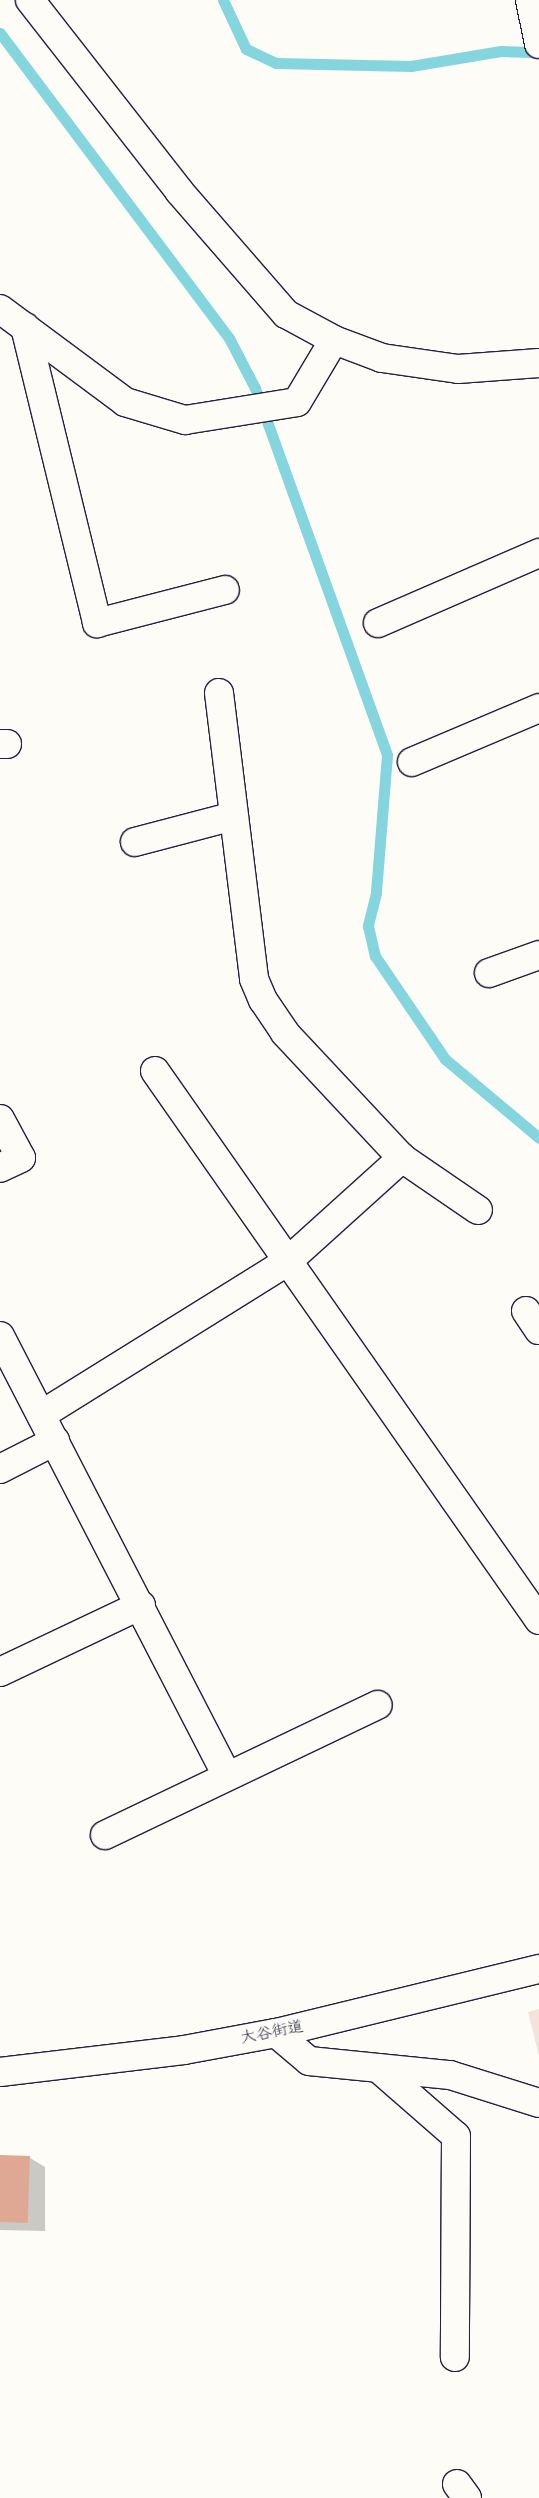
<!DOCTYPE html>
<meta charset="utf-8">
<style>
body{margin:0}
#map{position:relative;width:539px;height:2498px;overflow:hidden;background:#fdfcf7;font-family:"Balsamiq Sans","Klee One",sans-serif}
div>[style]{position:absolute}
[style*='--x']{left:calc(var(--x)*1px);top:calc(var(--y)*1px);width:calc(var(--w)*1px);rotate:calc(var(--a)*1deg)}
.built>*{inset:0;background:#f4e3da}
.shadow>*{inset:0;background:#0003}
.stream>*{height:11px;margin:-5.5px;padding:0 5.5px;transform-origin:5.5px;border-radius:5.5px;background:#85d5df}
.building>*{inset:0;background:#dfa895;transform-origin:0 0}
.roads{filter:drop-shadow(1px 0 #22223b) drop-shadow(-1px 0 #22223b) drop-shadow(0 1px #22223b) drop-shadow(0 -1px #22223b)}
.minor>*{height:28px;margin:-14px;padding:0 14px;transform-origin:14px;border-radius:14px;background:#fdfcf7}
.major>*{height:28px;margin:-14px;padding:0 14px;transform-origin:14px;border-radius:14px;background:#fdfcf7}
span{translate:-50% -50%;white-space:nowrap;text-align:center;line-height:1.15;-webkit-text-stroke:4.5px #fdfcf7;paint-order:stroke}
.street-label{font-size:16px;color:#22223b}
</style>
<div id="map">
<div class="built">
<i style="clip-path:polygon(539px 2009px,539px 2056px,528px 2012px)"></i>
</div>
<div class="shadow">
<i style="clip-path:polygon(0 2156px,30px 2158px,45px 2167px,45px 2231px,0 2230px)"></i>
</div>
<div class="stream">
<i style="--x:223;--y:0;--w:54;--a:64.9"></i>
<i style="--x:246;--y:49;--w:33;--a:25"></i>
<i style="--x:276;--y:63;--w:135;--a:1.3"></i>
<i style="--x:411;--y:66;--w:91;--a:-9.5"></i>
<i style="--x:501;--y:51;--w:38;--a:2"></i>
<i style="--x:0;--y:33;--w:381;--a:53.1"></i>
<i style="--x:229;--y:338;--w:56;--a:62.5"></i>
<i style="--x:255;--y:388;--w:390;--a:70.2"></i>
<i style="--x:387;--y:755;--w:138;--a:94.6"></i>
<i style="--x:376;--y:893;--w:34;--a:104"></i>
<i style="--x:368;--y:926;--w:31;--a:77"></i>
<i style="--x:375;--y:956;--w:125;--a:55.8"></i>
<i style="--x:445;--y:1059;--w:123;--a:40"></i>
</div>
<div class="building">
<i style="left:0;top:2155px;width:30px;height:67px;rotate:2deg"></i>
</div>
<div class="roads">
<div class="minor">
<i style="--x:30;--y:0;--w:242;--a:52"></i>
<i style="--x:179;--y:191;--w:163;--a:49"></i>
<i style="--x:286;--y:314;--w:55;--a:28.4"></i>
<i style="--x:334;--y:340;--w:51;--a:20.6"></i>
<i style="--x:382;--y:358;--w:77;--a:8.2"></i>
<i style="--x:458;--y:369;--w:81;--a:-4.2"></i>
<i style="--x:530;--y:0;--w:45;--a:78.4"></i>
<i style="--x:0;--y:309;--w:156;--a:36.6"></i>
<i style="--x:125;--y:402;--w:63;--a:16.7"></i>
<i style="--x:185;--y:420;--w:113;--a:-9.1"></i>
<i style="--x:297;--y:402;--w:72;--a:-59.2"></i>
<i style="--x:25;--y:327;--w:305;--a:76.3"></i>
<i style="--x:97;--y:623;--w:132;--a:-14.5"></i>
<i style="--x:378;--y:623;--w:176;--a:-23.5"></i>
<i style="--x:219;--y:693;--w:288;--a:83"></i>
<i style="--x:254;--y:979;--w:23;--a:67"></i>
<i style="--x:263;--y:1000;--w:40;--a:56"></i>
<i style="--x:285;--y:1033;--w:171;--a:46.9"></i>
<i style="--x:402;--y:1158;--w:92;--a:34.4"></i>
<i style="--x:0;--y:744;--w:7;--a:0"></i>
<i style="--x:412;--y:762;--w:138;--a:-23"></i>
<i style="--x:135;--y:842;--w:102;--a:-14.7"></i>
<i style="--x:489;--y:973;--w:53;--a:-19.8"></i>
<i style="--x:155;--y:1071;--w:670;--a:55.03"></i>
<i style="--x:0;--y:1119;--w:44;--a:61.7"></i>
<i style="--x:21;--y:1158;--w:23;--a:155"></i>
<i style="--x:526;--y:1311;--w:23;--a:56"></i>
<i style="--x:0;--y:1336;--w:495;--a:62.7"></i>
<i style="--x:41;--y:1415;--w:291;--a:-31.9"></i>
<i style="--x:288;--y:1261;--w:154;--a:-42.1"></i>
<i style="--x:0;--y:1469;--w:62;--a:-27"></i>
<i style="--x:0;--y:1672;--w:156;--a:-25.4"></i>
<i style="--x:105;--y:1835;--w:302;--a:-25.5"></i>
<i style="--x:276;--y:2033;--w:43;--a:40.3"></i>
<i style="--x:309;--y:2061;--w:142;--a:5.7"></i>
<i style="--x:450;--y:2075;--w:93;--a:17.5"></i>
<i style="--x:378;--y:2068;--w:103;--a:41.1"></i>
<i style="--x:456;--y:2136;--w:221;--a:90.3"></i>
<i style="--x:457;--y:2484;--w:17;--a:54"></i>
</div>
<div class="major">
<i style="--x:0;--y:2072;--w:185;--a:-6.8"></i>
<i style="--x:184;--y:2050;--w:94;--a:-10.5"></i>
<i style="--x:276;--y:2033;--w:271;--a:-13.7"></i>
</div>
</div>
<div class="street-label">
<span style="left:272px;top:2033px;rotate:-11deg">大谷街道</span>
</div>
</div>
